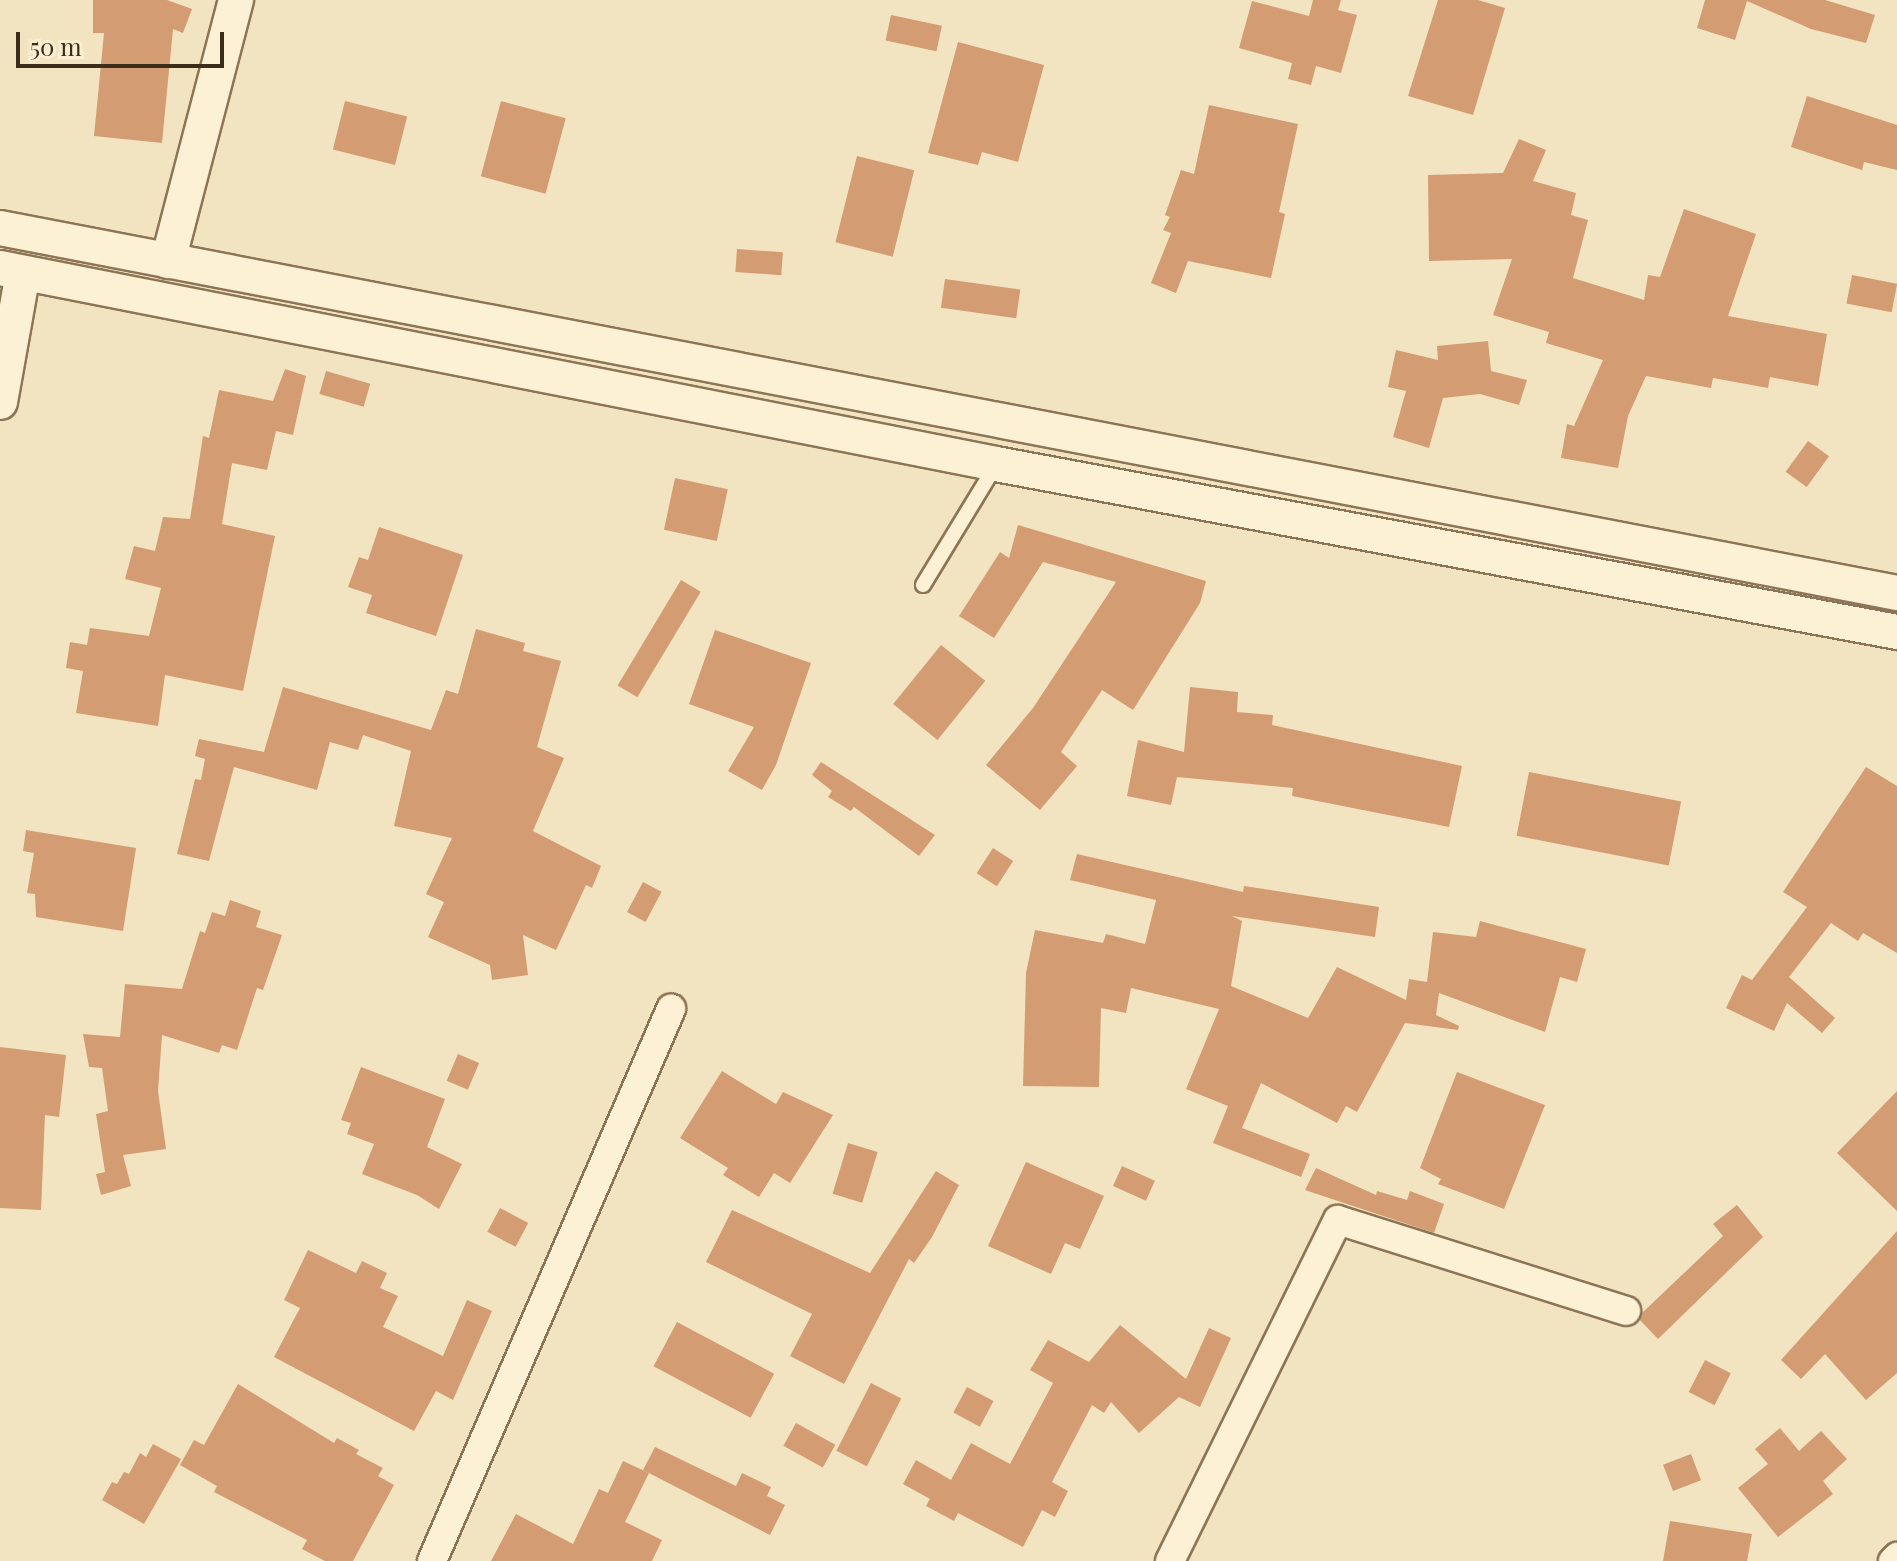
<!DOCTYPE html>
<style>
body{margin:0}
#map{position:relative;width:1897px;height:1561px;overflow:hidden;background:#f2e4c0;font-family:"Playfair Display",serif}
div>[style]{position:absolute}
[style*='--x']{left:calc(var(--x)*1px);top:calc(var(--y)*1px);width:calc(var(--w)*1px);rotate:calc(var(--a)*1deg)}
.building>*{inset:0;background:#d49c72;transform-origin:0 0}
.roads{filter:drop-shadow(2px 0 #8d7456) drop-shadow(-2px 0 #8d7456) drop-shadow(0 2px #8d7456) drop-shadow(0 -2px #8d7456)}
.service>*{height:14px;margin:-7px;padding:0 7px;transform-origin:7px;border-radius:7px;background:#fcf1d4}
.minor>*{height:28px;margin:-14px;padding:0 14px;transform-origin:14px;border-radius:14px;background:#fcf1d4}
.tertiary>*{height:34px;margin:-17px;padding:0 17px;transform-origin:17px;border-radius:17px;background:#fcf1d4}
span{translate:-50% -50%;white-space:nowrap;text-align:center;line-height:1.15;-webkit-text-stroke:8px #f9eed0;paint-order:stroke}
.scale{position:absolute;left:16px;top:32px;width:208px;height:36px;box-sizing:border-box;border:4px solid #3b2c1c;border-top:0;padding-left:10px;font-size:24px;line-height:28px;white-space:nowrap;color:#3b2c1c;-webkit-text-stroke:6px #f9eed0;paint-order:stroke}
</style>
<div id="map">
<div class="building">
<i style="clip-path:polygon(93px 0,167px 0,192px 9px,183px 33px,173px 29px,162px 143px,94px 136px,104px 33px,93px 33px)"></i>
<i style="clip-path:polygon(1313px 0,1341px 0,1338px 10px,1357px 15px,1341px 73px,1316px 66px,1311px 85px,1288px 79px,1292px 63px,1239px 48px,1252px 1px,1309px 16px)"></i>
<i style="clip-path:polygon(1438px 0,1478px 0,1505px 8px,1473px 115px,1408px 96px)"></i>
<i style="clip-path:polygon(1705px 0,1825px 0,1875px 15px,1866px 43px,1811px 29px,1747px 1px,1735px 40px,1697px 28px)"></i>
<i style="left:891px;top:15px;width:52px;height:26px;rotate:12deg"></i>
<i style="clip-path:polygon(958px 42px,1044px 65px,1018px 162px,982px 152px,978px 165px,928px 153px)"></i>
<i style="clip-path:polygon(1807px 96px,1897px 125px,1897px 170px,1864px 162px,1862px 170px,1791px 147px)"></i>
<i style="left:345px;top:101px;width:64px;height:50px;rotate:14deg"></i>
<i style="left:501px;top:101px;width:67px;height:78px;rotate:15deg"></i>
<i style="clip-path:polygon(1209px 105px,1298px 124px,1279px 212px,1285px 214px,1271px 278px,1188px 261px,1176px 293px,1151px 283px,1171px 233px,1163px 230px,1170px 217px,1165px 215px,1181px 170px,1194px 174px)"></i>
<i style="clip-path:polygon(1519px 139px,1546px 150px,1533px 181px,1576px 193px,1571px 215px,1588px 220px,1573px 278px,1644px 300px,1648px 275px,1660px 277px,1684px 209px,1756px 234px,1728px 316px,1827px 334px,1818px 386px,1770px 377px,1768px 388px,1713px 378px,1711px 388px,1646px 376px,1628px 416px,1618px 468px,1561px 458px,1567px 424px,1574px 426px,1603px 360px,1546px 343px,1549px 332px,1493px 315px,1512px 259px,1429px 261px,1428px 175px,1503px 173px)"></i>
<i style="left:857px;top:156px;width:59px;height:89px;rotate:14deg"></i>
<i style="left:737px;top:249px;width:46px;height:23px;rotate:4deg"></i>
<i style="left:1852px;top:275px;width:46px;height:29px;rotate:11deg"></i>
<i style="left:945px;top:279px;width:76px;height:29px;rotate:8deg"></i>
<i style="clip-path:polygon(1488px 341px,1491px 371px,1527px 380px,1519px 405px,1480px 394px,1443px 398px,1429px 448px,1393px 437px,1406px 391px,1388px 387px,1396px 350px,1438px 360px,1437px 346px)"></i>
<i style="clip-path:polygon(285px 369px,306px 376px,293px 435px,276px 431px,267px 470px,232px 463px,222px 524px,275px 536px,243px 691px,165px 675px,158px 726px,76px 713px,83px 671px,66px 668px,70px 642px,87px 645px,90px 628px,149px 636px,161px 588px,125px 579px,134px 546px,155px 551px,163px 517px,190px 519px,203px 436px,209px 438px,219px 390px,273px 401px)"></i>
<i style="left:326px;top:371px;width:46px;height:24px;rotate:16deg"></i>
<i style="left:1808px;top:441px;width:26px;height:38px;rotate:36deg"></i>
<i style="left:675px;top:478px;width:54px;height:53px;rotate:12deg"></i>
<i style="clip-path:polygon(1018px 525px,1206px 581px,1200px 603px,1133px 710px,1102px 690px,1061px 752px,1077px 766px,1040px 810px,986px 765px,1033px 708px,1116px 582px,1043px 562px,994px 638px,959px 616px,1000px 552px,1009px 558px)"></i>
<i style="clip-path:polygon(379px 527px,463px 555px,436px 636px,366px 613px,372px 595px,348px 587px,359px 557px,368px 560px)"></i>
<i style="left:681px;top:580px;width:23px;height:123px;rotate:31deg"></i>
<i style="clip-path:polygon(476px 629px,525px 643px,523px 651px,561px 661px,537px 747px,564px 758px,533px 831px,601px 866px,592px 888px,586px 885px,556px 950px,523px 935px,528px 975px,492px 980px,490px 965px,428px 937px,444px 902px,426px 894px,452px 838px,394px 826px,411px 751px,363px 735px,358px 750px,330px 742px,317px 790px,234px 767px,209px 861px,177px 854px,195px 779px,201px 780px,205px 759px,195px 756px,199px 739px,264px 752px,283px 687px,431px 730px,446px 690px,458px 694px)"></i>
<i style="clip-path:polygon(715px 630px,811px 663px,776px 765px,762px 790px,728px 771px,754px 727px,689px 704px)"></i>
<i style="left:941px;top:645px;width:57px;height:76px;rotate:39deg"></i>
<i style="clip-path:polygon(1190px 687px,1238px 692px,1237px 712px,1273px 715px,1272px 725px,1462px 766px,1449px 827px,1292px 796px,1293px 788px,1177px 777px,1171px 805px,1127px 796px,1138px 740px,1184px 752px)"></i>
<i style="clip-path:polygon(821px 762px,935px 835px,919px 856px,854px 807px,851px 811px,828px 797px,832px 791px,812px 775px)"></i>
<i style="clip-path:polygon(1866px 767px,1897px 786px,1897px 953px,1863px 933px,1858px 941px,1831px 923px,1789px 977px,1835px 1018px,1822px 1033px,1787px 1003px,1774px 1031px,1726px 1008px,1742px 975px,1752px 980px,1807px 907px,1783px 892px)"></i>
<i style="left:1529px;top:772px;width:155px;height:65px;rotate:11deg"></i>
<i style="clip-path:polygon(26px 830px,136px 848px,123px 931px,36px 917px,35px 894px,27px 893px,34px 853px,23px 851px)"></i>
<i style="left:993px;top:848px;width:24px;height:30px;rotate:33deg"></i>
<i style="clip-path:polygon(1077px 854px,1243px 892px,1244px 886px,1379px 907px,1375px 937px,1232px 916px,1242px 921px,1231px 986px,1308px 1018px,1337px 967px,1406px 1000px,1409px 979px,1427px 982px,1433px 932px,1476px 937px,1480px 921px,1586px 949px,1577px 982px,1560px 977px,1545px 1032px,1439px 993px,1436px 1015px,1459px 1026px,1458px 1030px,1405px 1023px,1357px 1112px,1346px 1106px,1337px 1123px,1261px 1083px,1242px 1128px,1310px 1154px,1301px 1177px,1213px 1143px,1228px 1106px,1186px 1089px,1219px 1009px,1131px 988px,1126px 1013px,1101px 1008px,1099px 1087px,1023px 1086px,1026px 973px,1035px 930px,1103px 943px,1106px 934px,1145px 944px,1156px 900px,1070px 880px)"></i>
<i style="left:643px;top:882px;width:21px;height:34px;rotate:28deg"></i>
<i style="clip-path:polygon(230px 900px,261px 911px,256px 927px,282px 935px,263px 990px,257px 988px,237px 1050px,222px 1045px,219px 1053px,162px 1035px,158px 1091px,166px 1149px,123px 1155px,131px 1186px,101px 1195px,96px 1174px,105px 1172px,96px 1114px,108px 1111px,102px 1068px,89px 1067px,83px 1034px,120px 1037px,125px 984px,182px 989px,200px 931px,205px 933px,212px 912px,225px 916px)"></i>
<i style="clip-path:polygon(0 1047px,66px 1055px,59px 1117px,45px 1115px,41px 1210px,0 1208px)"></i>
<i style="left:458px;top:1054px;width:23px;height:29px;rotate:23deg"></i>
<i style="clip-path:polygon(361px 1067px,445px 1099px,427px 1147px,462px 1164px,439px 1209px,417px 1195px,362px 1174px,374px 1144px,347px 1134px,351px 1123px,341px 1120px)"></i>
<i style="clip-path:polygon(722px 1071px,776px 1104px,783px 1092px,833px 1115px,790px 1183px,774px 1173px,759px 1197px,723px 1175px,728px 1168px,680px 1138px)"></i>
<i style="clip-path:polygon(1457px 1072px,1545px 1105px,1504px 1209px,1438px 1184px,1441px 1179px,1420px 1168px)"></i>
<i style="clip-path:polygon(1897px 1091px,1897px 1211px,1837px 1153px)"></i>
<i style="left:848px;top:1143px;width:31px;height:53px;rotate:17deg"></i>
<i style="clip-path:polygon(1026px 1162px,1104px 1196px,1080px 1249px,1065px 1243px,1051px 1274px,988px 1246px)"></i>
<i style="left:1122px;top:1166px;width:36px;height:22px;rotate:24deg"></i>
<i style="clip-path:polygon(1316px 1168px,1376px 1195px,1377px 1191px,1407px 1200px,1410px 1191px,1444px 1204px,1434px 1233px,1305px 1190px)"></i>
<i style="clip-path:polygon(936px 1171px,959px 1185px,932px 1237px,914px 1263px,909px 1259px,844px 1384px,790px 1356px,812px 1314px,706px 1262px,732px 1210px,870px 1273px)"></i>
<i style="clip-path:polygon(1737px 1205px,1763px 1237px,1658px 1339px,1640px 1320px,1642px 1313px,1723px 1236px,1713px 1224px)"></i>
<i style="left:500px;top:1208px;width:32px;height:27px;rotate:28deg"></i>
<i style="clip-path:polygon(1897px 1231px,1897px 1373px,1866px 1400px,1825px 1354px,1801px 1379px,1781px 1360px)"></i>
<i style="clip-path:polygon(308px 1250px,356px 1273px,362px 1261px,387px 1273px,380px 1288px,398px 1296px,383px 1327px,443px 1356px,467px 1300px,492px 1311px,453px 1400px,436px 1391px,414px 1431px,274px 1357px,300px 1308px,284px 1300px)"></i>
<i style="left:677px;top:1322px;width:110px;height:50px;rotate:28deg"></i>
<i style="clip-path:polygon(1120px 1325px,1186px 1379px,1209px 1328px,1231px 1338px,1200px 1407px,1179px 1397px,1139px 1433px,1111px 1402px,1104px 1413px,1092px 1405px,1052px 1482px,1068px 1491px,1055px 1517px,1042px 1510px,1023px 1547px,958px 1513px,954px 1521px,926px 1506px,930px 1499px,903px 1484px,916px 1460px,951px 1480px,971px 1443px,1010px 1464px,1053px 1383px,1030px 1370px,1048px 1340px,1089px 1362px)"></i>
<i style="left:1705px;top:1360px;width:29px;height:36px;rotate:27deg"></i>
<i style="left:871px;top:1383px;width:34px;height:76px;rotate:27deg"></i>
<i style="clip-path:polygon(238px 1384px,334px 1443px,337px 1438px,359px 1450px,356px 1454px,383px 1468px,378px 1476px,394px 1485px,353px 1561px,325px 1561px,302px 1549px,307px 1540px,214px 1492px,217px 1486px,180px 1465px,194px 1440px,204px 1445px)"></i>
<i style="left:967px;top:1387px;width:30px;height:29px;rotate:28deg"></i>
<i style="left:796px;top:1423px;width:45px;height:26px;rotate:29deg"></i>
<i style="clip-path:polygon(1780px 1428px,1799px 1451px,1821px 1431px,1847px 1459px,1823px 1481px,1833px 1494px,1778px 1537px,1738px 1488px,1768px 1464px,1755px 1449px)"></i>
<i style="clip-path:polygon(153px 1444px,181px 1459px,144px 1524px,102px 1500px,112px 1482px,117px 1484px,124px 1472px,129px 1474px,140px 1453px,146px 1457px)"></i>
<i style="clip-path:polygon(655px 1447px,736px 1486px,742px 1473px,771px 1487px,767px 1496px,785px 1505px,770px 1535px,643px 1470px)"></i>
<i style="left:1691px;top:1454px;width:28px;height:30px;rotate:69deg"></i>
<i style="clip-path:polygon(623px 1461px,649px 1473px,625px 1522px,662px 1540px,652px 1561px,491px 1561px,516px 1514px,573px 1544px,599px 1489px,608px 1493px)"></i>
<i style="clip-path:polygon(1670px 1521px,1752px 1534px,1747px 1561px,1663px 1561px)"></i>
</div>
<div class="roads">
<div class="service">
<i style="--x:923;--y:585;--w:140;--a:-58.7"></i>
</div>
<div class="minor">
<i style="--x:432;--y:1561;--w:602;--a:-66.59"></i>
<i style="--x:1170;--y:1561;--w:380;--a:-63.8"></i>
<i style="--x:1338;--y:1220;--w:302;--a:17.5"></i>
<i style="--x:1893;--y:1561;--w:6;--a:-45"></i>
</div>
<div class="tertiary">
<i style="--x:0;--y:228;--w:1932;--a:10.89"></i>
<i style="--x:168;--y:261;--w:270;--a:-75.4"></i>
<i style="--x:0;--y:268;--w:1015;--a:11.13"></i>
<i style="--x:996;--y:464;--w:917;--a:10.56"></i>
<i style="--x:0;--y:402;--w:131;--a:-79.9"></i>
</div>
</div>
<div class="scale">50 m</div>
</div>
